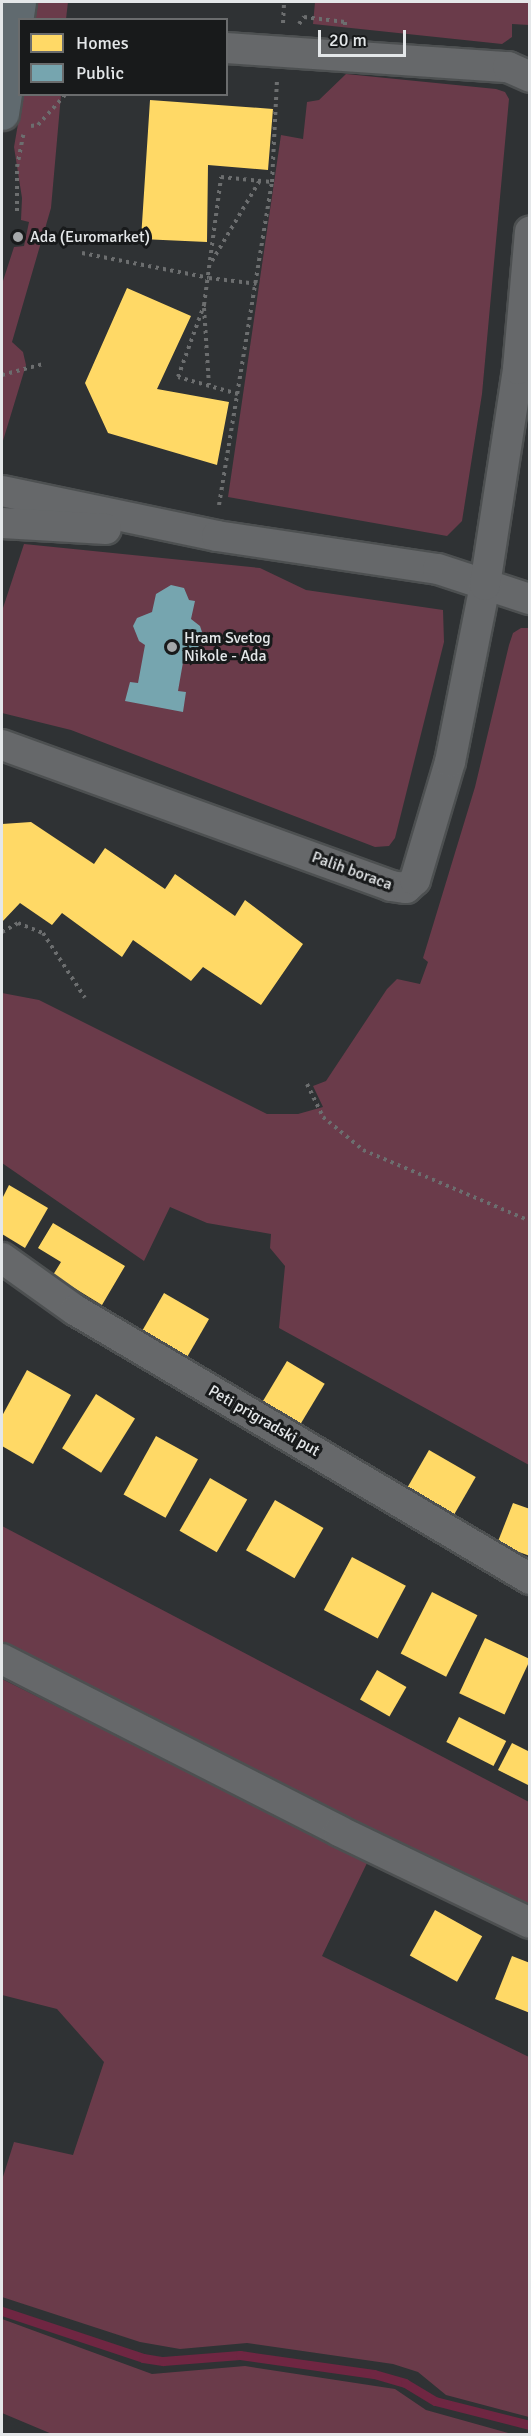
<!DOCTYPE html>
<style>
body{margin:0}
#map{position:relative;width:531px;height:2436px;overflow:hidden;background:#2f3234;font-family:Signika,sans-serif}
div>[style]{position:absolute}
[style*='--x']{left:calc(var(--x)*1px);top:calc(var(--y)*1px);width:calc(var(--w)*1px);rotate:calc(var(--a)*1deg)}
.green>*{inset:0;background:#6a3b4a}
.homes>*{inset:0;background:#ffd966;transform-origin:0 0}
.public>*{inset:0;background:#76a5af}
.stream>*{height:9px;margin:-4.5px;padding:0 4.5px;transform-origin:4.5px;border-radius:4.5px;background:#6f2642}
.path>*{height:4px;margin-top:-2px;transform-origin:0;background:repeating-linear-gradient(90deg,#6c6e6f 0 3px,transparent 0 7.5px)}
.roads{filter:drop-shadow(2px 0 #4d5051) drop-shadow(-2px 0 #4d5051) drop-shadow(0 2px #4d5051) drop-shadow(0 -2px #4d5051)}
.street>*{height:30px;margin:-15px;padding:0 15px;transform-origin:15px;border-radius:15px;background:#66686a}
.primary>*{height:33px;margin:-16.5px;padding:0 16.5px;transform-origin:16.5px;border-radius:16.5px;background:#606a6f}
.dots>*{width:16px;height:16px;translate:-50% -50%;box-sizing:border-box;border:3px solid #181a1b;border-radius:50%}
span{translate:-50% -50%;white-space:nowrap;text-align:center;line-height:1.15;-webkit-text-stroke:6px #181a1b;paint-order:stroke}
.poi-label{font-size:16px;color:#e4e7e9}
.left{translate:0 -50%;text-align:left}
.street-label{font-size:16px;color:#e4e7e9}
.frame{position:absolute;inset:0;border:3px solid #e4e7e9;pointer-events:none}
.legend{position:absolute;left:18px;top:18px;width:210px;height:78px;box-sizing:border-box;background:#181a1b;border:2px solid #6a6c6d;margin:0;padding:8px 10px;list-style:none;font-size:18px;color:#e4e7e9}
.legend li{display:flex;align-items:center;gap:12px;height:30px}
.legend b{width:30px;border:2px solid #6a6c6d}
.scale{position:absolute;left:318px;top:30px;width:88px;height:27px;box-sizing:border-box;border:3px solid #e4e7e9;border-top:0;padding-left:8px;font-size:18px;line-height:21px;white-space:nowrap;color:#e4e7e9;-webkit-text-stroke:4px #181a1b;paint-order:stroke}
</style>
<div id="map">
<div class="green">
<i style="clip-path:polygon(35px 2px,68px 2px,66px 19px,34px 20px)"></i>
<i style="clip-path:polygon(315px 2px,529px 2px,529px 25px,512px 24px,512px 37px,502px 44px,313px 24px)"></i>
<i style="clip-path:polygon(346px 74px,496px 89px,505px 92px,509px 99px,482px 394px,462px 521px,447px 536px,228px 497px,281px 135px,303px 139px,307px 102px,319px 100px)"></i>
<i style="clip-path:polygon(23px 95px,61px 95px,51px 208px,12px 342px,23px 352px,26px 365px,2px 444px,2px 284px,14px 247px,24px 246px,29px 222px,21px 220px,22px 198px,14px 147px)"></i>
<i style="clip-path:polygon(24px 544px,260px 568px,306px 590px,443px 610px,444px 642px,395px 838px,389px 846px,375px 847px,71px 730px,2px 713px,2px 611px)"></i>
<i style="clip-path:polygon(521px 628px,530px 628px,529px 1465px,279px 1328px,285px 1266px,270px 1248px,271px 1234px,207px 1223px,170px 1207px,144px 1261px,2px 1163px,2px 993px,39px 1000px,267px 1114px,298px 1114px,323px 1107px,313px 1086px,326px 1081px,387px 989px,397px 979px,420px 984px,428px 962px,423px 958px,475px 787px,509px 645px,513px 633px)"></i>
<i style="clip-path:polygon(2px 1526px,529px 1802px,529px 1907px,2px 1643px)"></i>
<i style="clip-path:polygon(2px 1679px,368px 1861px,322px 1956px,529px 2057px,529px 2417px,446px 2395px,418px 2372px,393px 2364px,247px 2343px,180px 2349px,140px 2342px,2px 2297px,2px 2180px,14px 2142px,73px 2155px,104px 2062px,57px 2009px,2px 1995px)"></i>
<i style="clip-path:polygon(2px 2319px,152px 2374px,245px 2366px,395px 2389px,426px 2410px,512px 2434px,52px 2434px,2px 2413px)"></i>
</div>
<div class="homes">
<i style="clip-path:polygon(150px 100px,273px 109px,268px 170px,208px 165px,207px 242px,141px 239px)"></i>
<i style="clip-path:polygon(127px 288px,191px 316px,157px 389px,229px 402px,217px 465px,108px 433px,85px 383px)"></i>
<i style="clip-path:polygon(31px 822px,94px 864px,105px 848px,165px 889px,175px 874px,235px 916px,245px 900px,303px 944px,261px 1005px,203px 967px,191px 981px,133px 940px,122px 957px,62px 913px,52px 925px,20px 903px,2px 922px,2px 824px)"></i>
<i style="clip-path:polygon(9px 1185px,48px 1208px,25px 1248px,2px 1234px,2px 1199px)"></i>
<i style="clip-path:polygon(53px 1223px,125px 1266px,102px 1305px,53px 1275px,61px 1262px,38px 1248px)"></i>
<i style="left:164px;top:1293px;width:52px;height:45px;rotate:30deg"></i>
<i style="left:287px;top:1361px;width:44px;height:56px;rotate:31deg"></i>
<i style="clip-path:polygon(27px 1370px,71px 1395px,33px 1464px,2px 1446px,2px 1416px)"></i>
<i style="left:96px;top:1394px;width:46px;height:64px;rotate:32deg"></i>
<i style="left:156px;top:1436px;width:48px;height:67px;rotate:29deg"></i>
<i style="left:429px;top:1450px;width:54px;height:47px;rotate:30deg"></i>
<i style="left:210px;top:1478px;width:43px;height:61px;rotate:30deg"></i>
<i style="left:275px;top:1500px;width:56px;height:58px;rotate:30deg"></i>
<i style="clip-path:polygon(513px 1503px,530px 1509px,530px 1556px,497px 1544px)"></i>
<i style="left:352px;top:1557px;width:61px;height:60px;rotate:28deg"></i>
<i style="left:432px;top:1592px;width:51px;height:69px;rotate:27deg"></i>
<i style="left:485px;top:1638px;width:50px;height:61px;rotate:25deg"></i>
<i style="left:377px;top:1670px;width:34px;height:34px;rotate:30deg"></i>
<i style="left:459px;top:1717px;width:53px;height:28px;rotate:27deg"></i>
<i style="clip-path:polygon(512px 1743px,530px 1752px,530px 1786px,498px 1770px)"></i>
<i style="left:435px;top:1910px;width:54px;height:52px;rotate:29deg"></i>
<i style="clip-path:polygon(512px 1956px,530px 1963px,530px 2013px,495px 1999px)"></i>
</div>
<div class="public">
<i style="clip-path:polygon(171px 585px,184px 588px,189px 600px,195px 601px,191px 619px,200px 626px,204px 638px,197px 649px,185px 651px,178px 691px,186px 692px,183px 712px,125px 701px,130px 682px,138px 683px,145px 645px,139px 641px,133px 626px,137px 618px,152px 612px,156px 594px)"></i>
</div>
<div class="stream">
<i style="--x:2;--y:2311;--w:149;--a:18.4"></i>
<i style="--x:143;--y:2358;--w:20;--a:9"></i>
<i style="--x:163;--y:2361;--w:77;--a:-4.5"></i>
<i style="--x:240;--y:2355;--w:135;--a:8.1"></i>
<i style="--x:374;--y:2374;--w:32;--a:16"></i>
<i style="--x:405;--y:2383;--w:35;--a:31"></i>
<i style="--x:435;--y:2401;--w:98;--a:14.2"></i>
</div>
<div class="path">
<i style="--x:283;--y:23;--w:21;--a:-87"></i>
<i style="--x:299;--y:24;--w:9;--a:-54"></i>
<i style="--x:304;--y:17;--w:41;--a:7"></i>
<i style="--x:345;--y:22;--w:5;--a:90"></i>
<i style="--x:31;--y:126;--w:7;--a:-8"></i>
<i style="--x:38;--y:125;--w:40;--a:-48"></i>
<i style="--x:17;--y:211;--w:44;--a:-90"></i>
<i style="--x:17;--y:167;--w:33;--a:-79"></i>
<i style="--x:82;--y:253;--w:129;--a:11.1"></i>
<i style="--x:209;--y:278;--w:48;--a:7.1"></i>
<i style="--x:212;--y:261;--w:92;--a:-59.3"></i>
<i style="--x:204;--y:308;--w:77;--a:86.3"></i>
<i style="--x:2;--y:375;--w:42;--a:-15"></i>
<i style="--x:238;--y:394;--w:62;--a:-164.2"></i>
<i style="--x:178;--y:377;--w:77;--a:-70.1"></i>
<i style="--x:204;--y:305;--w:129;--a:-82.4"></i>
<i style="--x:221;--y:177;--w:51;--a:5.6"></i>
<i style="--x:219;--y:505;--w:327;--a:-80.7"></i>
<i style="--x:272;--y:182;--w:101;--a:-87.2"></i>
<i style="--x:2;--y:932;--w:18;--a:-29"></i>
<i style="--x:18;--y:923;--w:27;--a:22"></i>
<i style="--x:43;--y:933;--w:77;--a:57.1"></i>
<i style="--x:307;--y:1084;--w:37;--a:64"></i>
<i style="--x:323;--y:1117;--w:52;--a:39.5"></i>
<i style="--x:363;--y:1150;--w:181;--a:23"></i>
</div>
<div class="roads">
<div class="street">
<i style="--x:226;--y:48;--w:283;--a:3.9"></i>
<i style="--x:508;--y:67;--w:24;--a:24"></i>
<i style="--x:2;--y:491;--w:220;--a:11.8"></i>
<i style="--x:217;--y:536;--w:223;--a:8.5"></i>
<i style="--x:438;--y:569;--w:97;--a:18.1"></i>
<i style="--x:2;--y:523;--w:104;--a:3.3"></i>
<i style="--x:2;--y:745;--w:414;--a:19.9"></i>
<i style="--x:391;--y:886;--w:15;--a:8"></i>
<i style="--x:406;--y:888;--w:12;--a:-42"></i>
<i style="--x:415;--y:880;--w:123;--a:-73.5"></i>
<i style="--x:450;--y:762;--w:180;--a:-78.8"></i>
<i style="--x:485;--y:585;--w:219;--a:-81.3"></i>
<i style="--x:518;--y:369;--w:138;--a:-85"></i>
<i style="--x:2;--y:1258;--w:90;--a:35.5"></i>
<i style="--x:75;--y:1310;--w:529;--a:30.59"></i>
<i style="--x:2;--y:1659;--w:378;--a:27"></i>
<i style="--x:339;--y:1831;--w:212;--a:25.7"></i>
</div>
<div class="primary">
<i style="--x:2;--y:113;--w:112;--a:-81.3"></i>
</div>
</div>
<div class="dots">
<i style="left:18px;top:237px;background:#a5a8aa"></i>
<i style="left:172px;top:647px;background:#a5a8aa"></i>
</div>
<div class="poi-label">
<span class="left" style="left:30px;top:237px">Ada (Euromarket)</span>
<span class="left" style="left:184px;top:647px">Hram Svetog<br>Nikole - Ada</span>
</div>
<div class="street-label">
<span style="left:352px;top:871px;rotate:20deg">Palih boraca</span>
<span style="left:264px;top:1421px;rotate:30deg">Peti prigradski put</span>
</div>
<div class="frame"></div>
<ul class="legend">
<li><b style="height:16px;background:#ffd966"></b>Homes</li>
<li><b style="height:16px;background:#76a5af"></b>Public</li>
</ul>
<div class="scale">20 m</div>
</div>
